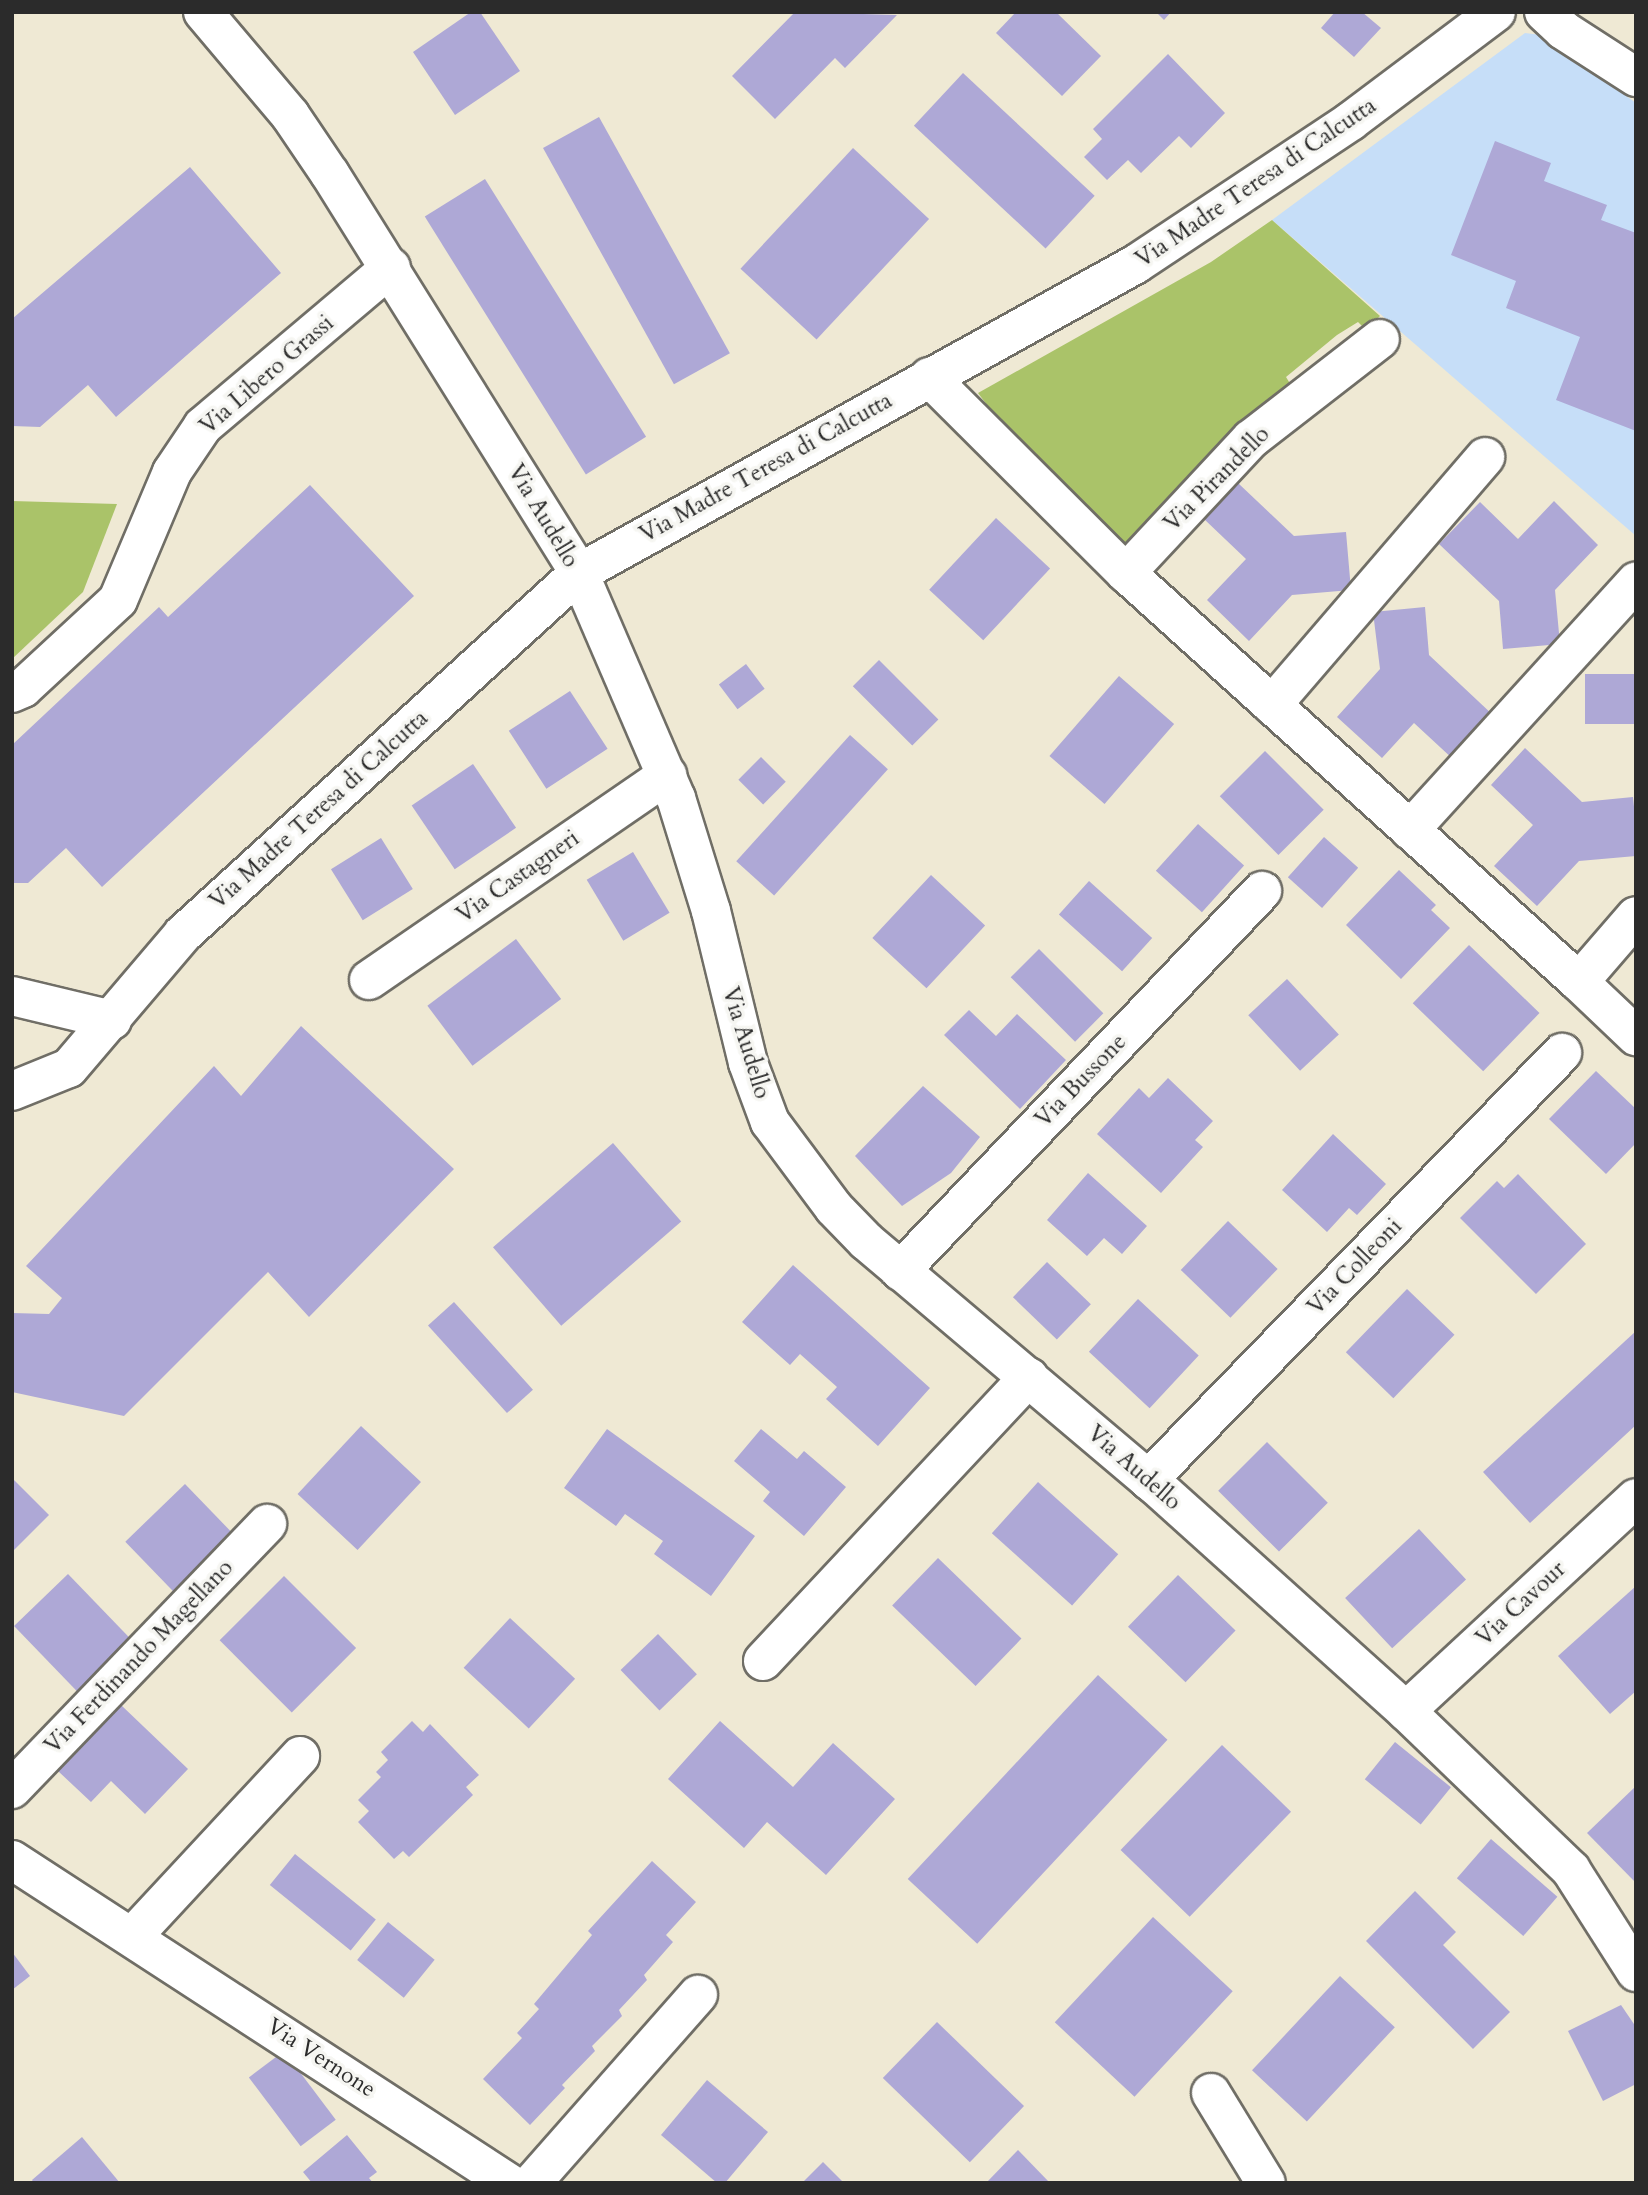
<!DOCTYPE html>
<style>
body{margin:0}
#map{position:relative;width:1648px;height:2195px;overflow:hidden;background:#efe9d4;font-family:Cardo,serif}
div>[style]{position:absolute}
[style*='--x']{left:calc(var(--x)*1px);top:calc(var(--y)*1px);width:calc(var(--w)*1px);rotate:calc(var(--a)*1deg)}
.built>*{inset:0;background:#c6def8}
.green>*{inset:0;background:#aac369}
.building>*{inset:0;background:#aea8d6;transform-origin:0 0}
.roads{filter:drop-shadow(2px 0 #706e66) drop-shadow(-2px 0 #706e66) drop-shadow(0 2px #706e66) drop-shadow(0 -2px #706e66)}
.minor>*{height:38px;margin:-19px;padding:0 19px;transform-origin:19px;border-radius:19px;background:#fff}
span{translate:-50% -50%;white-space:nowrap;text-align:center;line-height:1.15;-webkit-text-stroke:7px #f6f6f2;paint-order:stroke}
.street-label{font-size:23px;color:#2b2b2b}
.frame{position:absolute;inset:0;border:14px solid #2b2b2b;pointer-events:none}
</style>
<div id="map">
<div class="built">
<i style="clip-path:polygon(1525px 33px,1541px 35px,1636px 103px,1636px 536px,1272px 220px)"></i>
</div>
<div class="green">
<i style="clip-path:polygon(1272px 220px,1380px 316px,1366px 330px,1358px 322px,1337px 335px,1286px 377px,1294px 390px,1123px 545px,1008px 433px,978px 393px,1211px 262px)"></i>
<i style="clip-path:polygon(12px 501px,117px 504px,83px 592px,12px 659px)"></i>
</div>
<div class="building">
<i style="clip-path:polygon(471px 12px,480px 12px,520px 71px,455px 115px,413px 52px)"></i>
<i style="clip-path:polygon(795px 12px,897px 15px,845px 68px,835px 58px,775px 119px,732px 76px)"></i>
<i style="clip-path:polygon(1016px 12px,1056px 12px,1101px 56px,1062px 96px,996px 33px)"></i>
<i style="clip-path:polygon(1156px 12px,1171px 12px,1164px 20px)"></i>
<i style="clip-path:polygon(1335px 12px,1362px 12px,1381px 28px,1354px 57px,1321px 28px)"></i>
<i style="clip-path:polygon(1168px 54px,1225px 113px,1191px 148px,1179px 136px,1141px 173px,1128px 160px,1107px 180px,1084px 157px,1102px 139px,1093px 129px)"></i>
<i style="left:963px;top:73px;width:180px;height:72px;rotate:43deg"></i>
<i style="left:599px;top:117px;width:270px;height:64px;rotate:61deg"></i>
<i style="clip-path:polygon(1495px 141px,1551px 163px,1544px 181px,1607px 205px,1601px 220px,1636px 233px,1636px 431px,1556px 400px,1580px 337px,1506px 308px,1516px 281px,1451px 255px)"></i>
<i style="left:853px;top:148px;width:104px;height:165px;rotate:43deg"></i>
<i style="clip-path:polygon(190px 167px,281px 273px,116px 417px,88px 385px,40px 427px,12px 426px,12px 319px)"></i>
<i style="left:485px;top:179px;width:304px;height:71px;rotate:58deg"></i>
<i style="clip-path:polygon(1238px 483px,1294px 536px,1346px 532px,1351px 590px,1292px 595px,1249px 641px,1207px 600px,1246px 559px,1204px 519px)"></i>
<i style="clip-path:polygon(310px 485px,414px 596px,102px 887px,66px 848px,28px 883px,12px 883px,12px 745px,159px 607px,168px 617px)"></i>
<i style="clip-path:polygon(1554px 501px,1598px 545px,1555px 590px,1560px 644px,1503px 649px,1499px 601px,1439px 544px,1480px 502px,1518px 539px)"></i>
<i style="left:996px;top:518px;width:74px;height:98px;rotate:43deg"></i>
<i style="clip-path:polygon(1425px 607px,1429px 655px,1494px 716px,1454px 760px,1414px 723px,1382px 758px,1337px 717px,1380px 669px,1373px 612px)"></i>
<i style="left:879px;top:660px;width:84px;height:37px;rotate:45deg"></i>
<i style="left:746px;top:664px;width:31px;height:34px;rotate:53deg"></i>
<i style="left:1636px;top:674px;width:50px;height:51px;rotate:90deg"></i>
<i style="left:1119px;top:676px;width:73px;height:106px;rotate:41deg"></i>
<i style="left:570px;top:691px;width:69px;height:73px;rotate:57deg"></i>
<i style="left:850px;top:735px;width:51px;height:170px;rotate:42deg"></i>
<i style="clip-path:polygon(1525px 748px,1582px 802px,1633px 797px,1636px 826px,1636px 856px,1579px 861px,1537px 906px,1494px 866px,1533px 825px,1491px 785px)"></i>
<i style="left:1265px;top:751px;width:83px;height:64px;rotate:45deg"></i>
<i style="left:761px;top:757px;width:35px;height:32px;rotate:45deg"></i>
<i style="left:473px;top:764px;width:77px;height:74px;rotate:56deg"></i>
<i style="left:1198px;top:824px;width:62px;height:63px;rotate:42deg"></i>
<i style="left:1324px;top:837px;width:46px;height:54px;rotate:42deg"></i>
<i style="left:381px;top:838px;width:60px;height:59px;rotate:58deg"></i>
<i style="left:633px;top:852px;width:71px;height:54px;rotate:59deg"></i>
<i style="clip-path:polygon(1399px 870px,1436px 905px,1431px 910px,1450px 928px,1401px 979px,1346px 925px)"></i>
<i style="left:931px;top:875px;width:74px;height:86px;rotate:43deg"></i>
<i style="left:1089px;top:881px;width:85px;height:45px;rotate:42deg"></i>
<i style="left:516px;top:939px;width:75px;height:111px;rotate:53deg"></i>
<i style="left:1469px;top:945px;width:98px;height:81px;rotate:44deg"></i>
<i style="left:1039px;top:949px;width:91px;height:40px;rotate:45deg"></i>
<i style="left:1287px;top:979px;width:76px;height:53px;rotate:47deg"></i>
<i style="clip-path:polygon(969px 1010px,996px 1036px,1017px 1014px,1066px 1060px,1020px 1109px,944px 1035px)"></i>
<i style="clip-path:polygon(301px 1026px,454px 1169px,309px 1317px,268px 1272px,124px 1416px,12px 1392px,12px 1313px,49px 1314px,62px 1298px,26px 1266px,214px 1066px,241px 1096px)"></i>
<i style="clip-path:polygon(1596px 1071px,1636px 1109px,1636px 1143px,1606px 1174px,1549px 1119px)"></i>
<i style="clip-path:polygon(1168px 1078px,1213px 1121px,1195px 1140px,1203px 1147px,1161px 1193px,1097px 1134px,1139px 1088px,1149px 1098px)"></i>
<i style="clip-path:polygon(923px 1086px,980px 1137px,951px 1173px,902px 1206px,855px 1156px)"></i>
<i style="clip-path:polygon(1333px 1134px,1386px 1184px,1357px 1215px,1349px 1208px,1327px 1232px,1282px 1190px)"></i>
<i style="left:613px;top:1143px;width:104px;height:159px;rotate:49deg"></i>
<i style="clip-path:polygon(1088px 1173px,1147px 1226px,1122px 1254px,1104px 1238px,1087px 1256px,1047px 1220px)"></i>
<i style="clip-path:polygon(1518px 1174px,1586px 1244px,1536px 1294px,1460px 1218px,1497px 1181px,1504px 1188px)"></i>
<i style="left:1228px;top:1221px;width:69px;height:68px;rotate:44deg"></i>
<i style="left:1047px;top:1262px;width:61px;height:49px;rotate:44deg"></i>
<i style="clip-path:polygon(793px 1265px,930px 1388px,878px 1446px,826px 1399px,837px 1387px,800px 1354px,790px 1365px,742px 1322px)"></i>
<i style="left:1407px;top:1289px;width:66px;height:88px;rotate:44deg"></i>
<i style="left:1138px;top:1299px;width:83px;height:72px;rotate:43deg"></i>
<i style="left:454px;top:1302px;width:118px;height:35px;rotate:48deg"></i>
<i style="clip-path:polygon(1636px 1331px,1636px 1425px,1530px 1523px,1483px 1472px)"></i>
<i style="left:361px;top:1426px;width:82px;height:93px;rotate:43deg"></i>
<i style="clip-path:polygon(607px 1429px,755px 1536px,711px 1596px,654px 1554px,663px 1541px,625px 1514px,616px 1526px,564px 1488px)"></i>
<i style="clip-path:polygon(761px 1429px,797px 1459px,804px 1451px,846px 1487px,804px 1536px,763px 1501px,770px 1492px,734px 1461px)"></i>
<i style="left:1267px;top:1442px;width:86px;height:69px;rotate:45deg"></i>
<i style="clip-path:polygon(12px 1478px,49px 1515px,12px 1552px)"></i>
<i style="left:1038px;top:1482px;width:108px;height:69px;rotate:42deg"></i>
<i style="left:185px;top:1484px;width:72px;height:83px;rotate:46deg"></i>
<i style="left:1419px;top:1529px;width:69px;height:101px;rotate:47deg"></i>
<i style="left:938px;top:1558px;width:116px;height:66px;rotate:44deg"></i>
<i style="left:68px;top:1574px;width:93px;height:75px;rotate:46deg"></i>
<i style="left:1178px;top:1575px;width:80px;height:72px;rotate:44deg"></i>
<i style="left:284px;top:1576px;width:102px;height:91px;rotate:45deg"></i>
<i style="clip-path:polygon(1636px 1586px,1636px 1691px,1610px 1714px,1558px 1656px)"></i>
<i style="left:510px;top:1618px;width:89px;height:68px;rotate:43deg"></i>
<i style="left:658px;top:1634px;width:56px;height:52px;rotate:46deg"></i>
<i style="left:1098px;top:1675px;width:95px;height:279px;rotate:43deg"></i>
<i style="clip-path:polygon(121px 1705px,188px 1769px,145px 1814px,111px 1781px,91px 1802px,58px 1771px)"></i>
<i style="clip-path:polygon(412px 1721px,423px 1732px,430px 1724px,479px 1775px,466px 1787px,473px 1795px,409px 1857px,403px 1851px,394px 1859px,358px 1822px,369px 1811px,358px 1800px,381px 1777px,376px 1772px,388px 1760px,381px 1752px)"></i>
<i style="clip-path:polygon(720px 1721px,793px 1787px,833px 1743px,895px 1799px,826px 1875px,767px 1822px,744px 1848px,668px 1779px)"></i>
<i style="left:1395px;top:1742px;width:72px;height:48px;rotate:39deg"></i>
<i style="left:1222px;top:1745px;width:96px;height:146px;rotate:44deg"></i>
<i style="clip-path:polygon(1636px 1786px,1636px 1883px,1587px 1833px)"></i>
<i style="left:1491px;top:1839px;width:88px;height:52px;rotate:41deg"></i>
<i style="left:295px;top:1854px;width:104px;height:40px;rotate:39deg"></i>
<i style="clip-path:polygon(652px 1861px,696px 1902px,666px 1935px,673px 1942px,644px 1975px,647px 1980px,619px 2010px,622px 2016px,592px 2046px,595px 2051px,562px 2085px,565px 2088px,530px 2125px,483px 2079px,522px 2038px,517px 2033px,539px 2009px,534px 2004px,592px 1935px,588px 1931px)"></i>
<i style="clip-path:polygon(1415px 1891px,1456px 1932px,1443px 1945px,1510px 2012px,1473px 2049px,1366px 1941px)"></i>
<i style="left:1153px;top:1917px;width:109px;height:144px;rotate:43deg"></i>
<i style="left:388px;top:1922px;width:60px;height:49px;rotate:39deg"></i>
<i style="clip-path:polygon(12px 1952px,30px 1976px,12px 1990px)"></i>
<i style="left:1340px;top:1976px;width:75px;height:129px;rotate:43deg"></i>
<i style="clip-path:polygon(1621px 2005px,1636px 2027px,1636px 2084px,1603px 2101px,1568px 2031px)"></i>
<i style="left:937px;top:2022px;width:121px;height:78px;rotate:44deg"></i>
<i style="left:284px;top:2051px;width:86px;height:44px;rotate:53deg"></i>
<i style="clip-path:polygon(707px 2080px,768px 2132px,725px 2183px,717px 2183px,661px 2135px)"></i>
<i style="clip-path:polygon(347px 2135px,377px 2172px,369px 2178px,373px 2183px,312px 2183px,303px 2172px)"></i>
<i style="clip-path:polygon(82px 2137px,120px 2183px,34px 2183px,32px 2180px)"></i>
<i style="clip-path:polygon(1018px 2150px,1050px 2183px,986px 2183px)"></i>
<i style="clip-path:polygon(823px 2162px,844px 2183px,802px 2183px)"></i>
</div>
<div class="roads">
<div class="minor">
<i style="--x:203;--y:12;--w:135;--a:49.8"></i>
<i style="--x:290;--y:115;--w:71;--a:55.9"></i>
<i style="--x:330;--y:174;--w:470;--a:58"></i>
<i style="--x:579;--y:573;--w:245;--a:66.7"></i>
<i style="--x:676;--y:798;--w:118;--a:72.8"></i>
<i style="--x:711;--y:911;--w:156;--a:76.3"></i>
<i style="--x:748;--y:1063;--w:63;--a:69.6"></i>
<i style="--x:770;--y:1122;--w:107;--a:53.3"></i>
<i style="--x:834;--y:1208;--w:46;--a:45.9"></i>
<i style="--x:866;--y:1241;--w:378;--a:40.2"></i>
<i style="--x:1155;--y:1485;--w:338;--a:42"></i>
<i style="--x:1406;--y:1711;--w:229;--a:43.9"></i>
<i style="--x:1571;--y:1870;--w:121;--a:57.5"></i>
<i style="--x:1544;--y:12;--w:26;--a:43"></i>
<i style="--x:1563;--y:30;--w:87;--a:32.8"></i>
<i style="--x:929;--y:377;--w:278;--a:44.9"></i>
<i style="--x:1126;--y:573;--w:610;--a:42.08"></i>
<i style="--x:1579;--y:982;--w:87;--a:-49.2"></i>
<i style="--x:1126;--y:573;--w:183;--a:-47"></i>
<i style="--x:1251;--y:439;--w:163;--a:-37.8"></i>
<i style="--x:12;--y:693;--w:12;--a:-24"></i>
<i style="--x:23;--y:688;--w:129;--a:-42.8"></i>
<i style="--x:118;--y:600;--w:139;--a:-67.1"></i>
<i style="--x:172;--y:472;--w:55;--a:-56"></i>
<i style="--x:203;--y:426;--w:246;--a:-40.2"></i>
<i style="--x:1272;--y:705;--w:327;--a:-49.3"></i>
<i style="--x:1410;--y:830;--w:336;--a:-47.7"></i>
<i style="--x:369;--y:980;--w:362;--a:-34.5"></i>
<i style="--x:1579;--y:982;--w:79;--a:43.5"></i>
<i style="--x:12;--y:996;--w:103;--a:13.5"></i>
<i style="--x:12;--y:1091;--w:61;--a:-22"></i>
<i style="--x:69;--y:1068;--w:176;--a:-49.6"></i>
<i style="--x:183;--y:934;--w:536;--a:-42.35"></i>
<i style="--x:579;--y:573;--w:637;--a:-29.02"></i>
<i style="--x:1136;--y:264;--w:258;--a:-33.6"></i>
<i style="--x:1351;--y:121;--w:181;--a:-36.9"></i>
<i style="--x:900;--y:1271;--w:525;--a:-46.39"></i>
<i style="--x:1148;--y:1480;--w:595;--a:-45.89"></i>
<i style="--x:763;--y:1661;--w:389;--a:-46.9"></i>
<i style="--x:1406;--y:1711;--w:313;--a:-42.8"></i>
<i style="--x:12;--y:1789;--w:368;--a:-46.1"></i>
<i style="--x:12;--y:1860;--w:593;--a:33.02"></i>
<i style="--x:132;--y:1937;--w:247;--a:-47.1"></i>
<i style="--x:1211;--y:2093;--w:105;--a:58.6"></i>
<i style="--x:532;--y:2183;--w:251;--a:-48.6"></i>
</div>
</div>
<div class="street-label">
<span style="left:1256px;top:183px;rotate:-34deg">Via Madre Teresa di Calcutta</span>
<span style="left:267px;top:375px;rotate:-41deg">Via Libero Grassi</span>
<span style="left:766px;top:468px;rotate:-29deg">Via Madre Teresa di Calcutta</span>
<span style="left:1217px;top:479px;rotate:-45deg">Via Pirandello</span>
<span style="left:543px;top:516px;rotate:59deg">Via Audello</span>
<span style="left:319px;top:810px;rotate:-42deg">Via Madre Teresa di Calcutta</span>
<span style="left:518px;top:877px;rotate:-35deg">Via Castagneri</span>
<span style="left:746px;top:1043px;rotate:73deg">Via Audello</span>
<span style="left:1081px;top:1081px;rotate:-46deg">Via Bussone</span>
<span style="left:1355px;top:1267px;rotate:-46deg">Via Colleoni</span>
<span style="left:1134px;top:1468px;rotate:41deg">Via Audello</span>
<span style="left:1521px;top:1604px;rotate:-43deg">Via Cavour</span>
<span style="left:139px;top:1657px;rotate:-46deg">Via Ferdinando Magellano</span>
<span style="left:321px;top:2058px;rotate:33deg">Via Vernone</span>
</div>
<div class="frame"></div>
</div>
